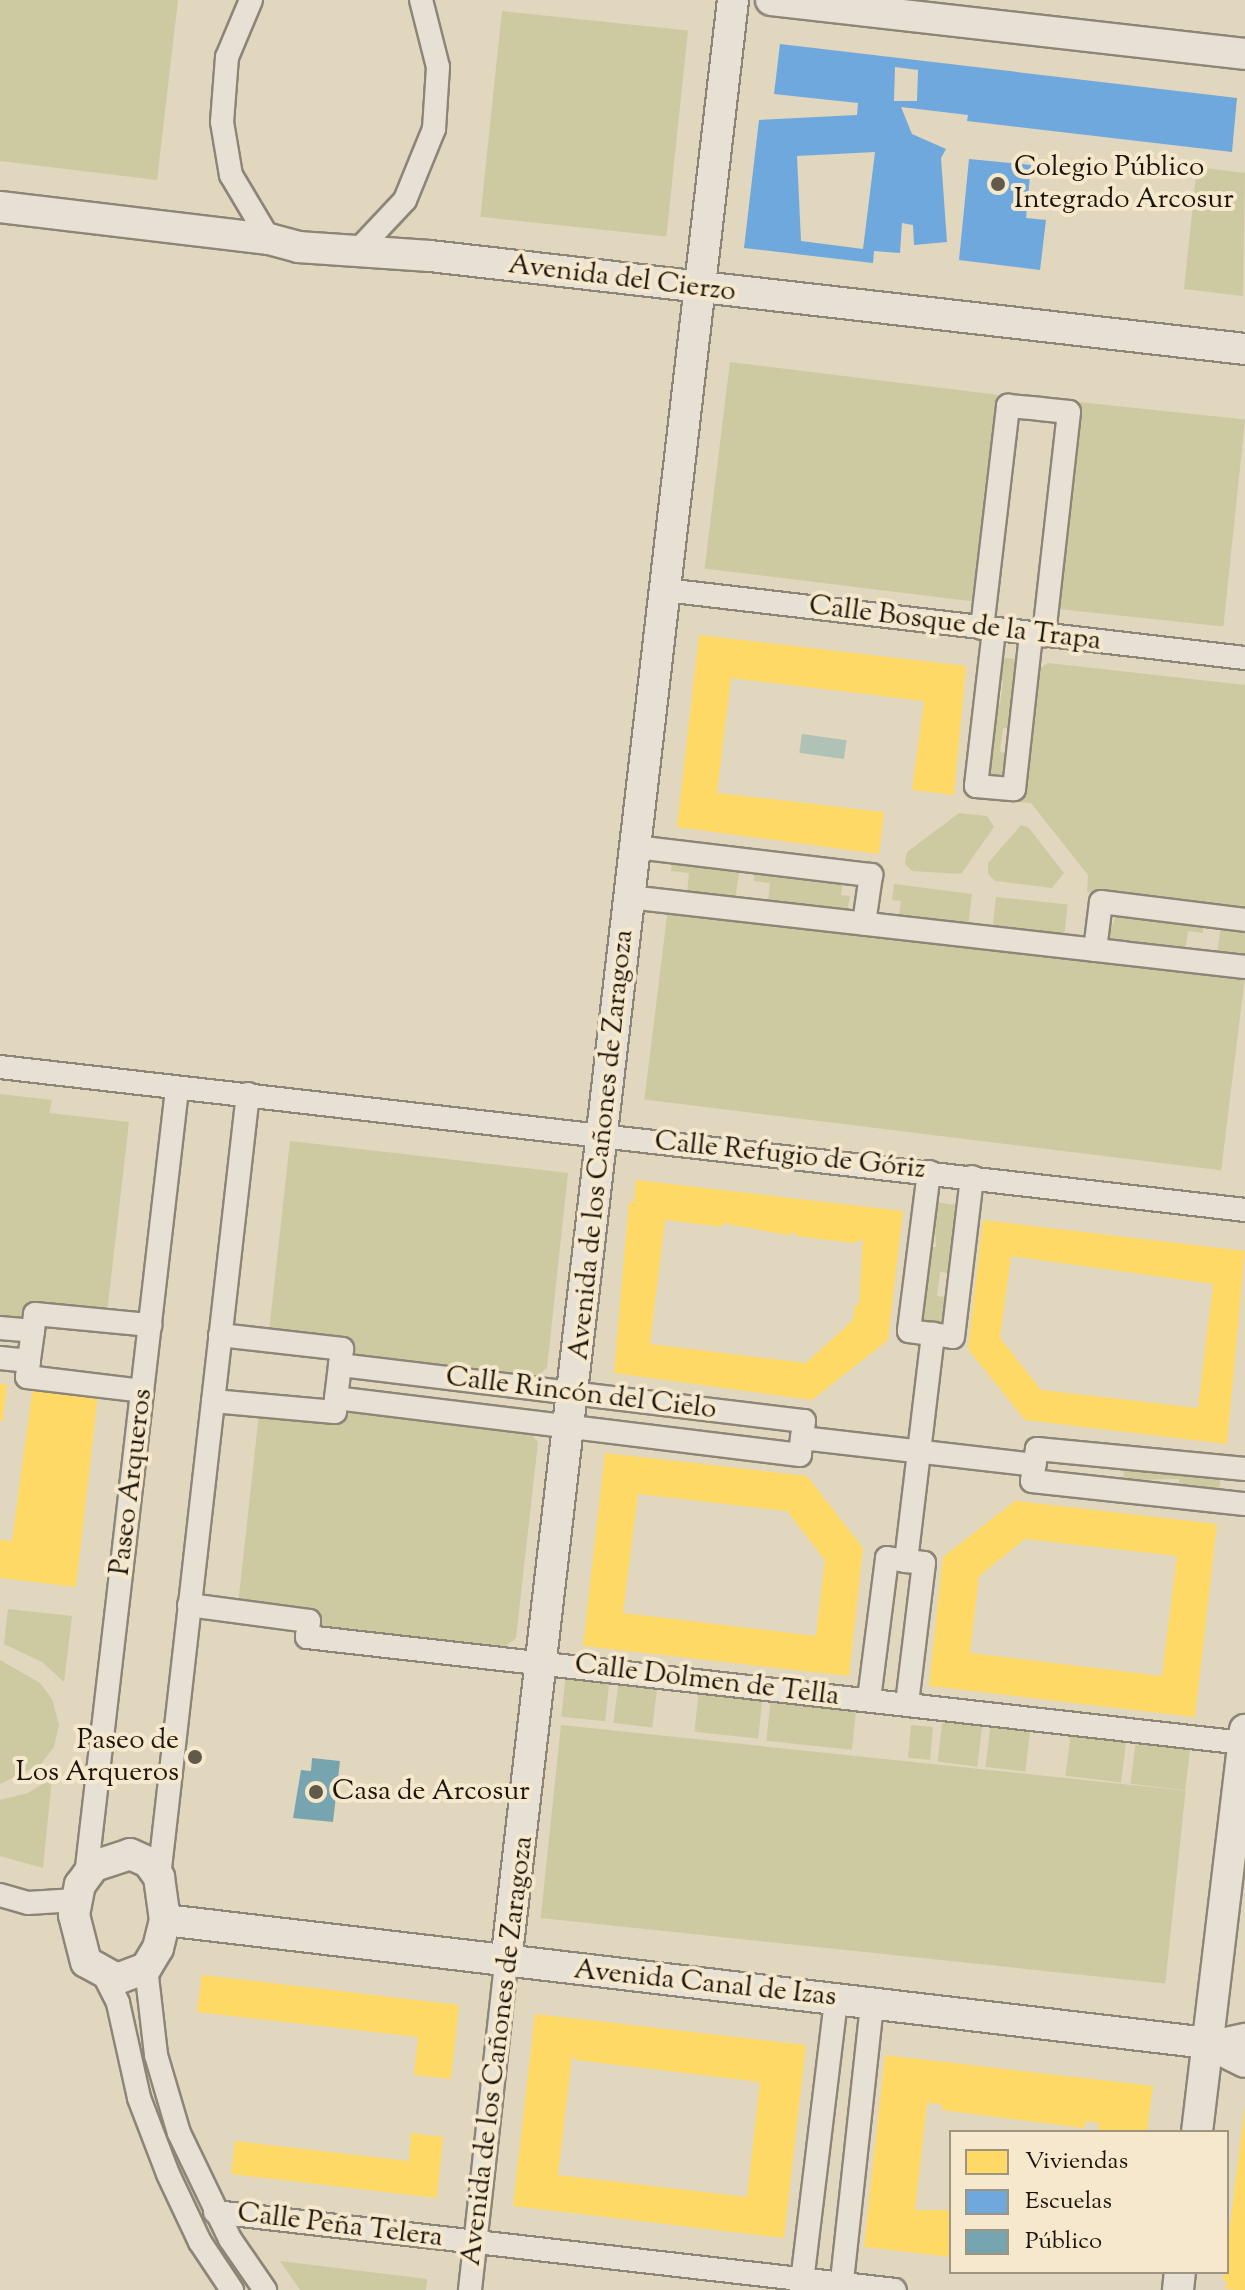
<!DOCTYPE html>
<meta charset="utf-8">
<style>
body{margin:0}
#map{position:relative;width:1245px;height:2290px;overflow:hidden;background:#e1d6be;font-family:"Sorts Mill Goudy",serif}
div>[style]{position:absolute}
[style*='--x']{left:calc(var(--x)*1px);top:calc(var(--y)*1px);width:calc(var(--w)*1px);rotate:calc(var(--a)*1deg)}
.green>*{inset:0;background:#cdc9a1;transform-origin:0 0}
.water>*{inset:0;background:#b0c2b6;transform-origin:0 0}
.homes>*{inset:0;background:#ffd966}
.schools>*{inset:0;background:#6fa8dc}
.public>*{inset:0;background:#76a5af}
.roads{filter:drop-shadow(2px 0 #8d8677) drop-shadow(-2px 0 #8d8677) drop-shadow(0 2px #8d8677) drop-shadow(0 -2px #8d8677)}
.street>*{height:22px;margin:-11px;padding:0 11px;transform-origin:11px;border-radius:11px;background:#e7e1d5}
.secondary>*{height:30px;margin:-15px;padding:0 15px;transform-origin:15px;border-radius:15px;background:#e7e1d5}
.dots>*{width:22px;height:22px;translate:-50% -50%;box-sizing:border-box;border:4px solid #f5e8cc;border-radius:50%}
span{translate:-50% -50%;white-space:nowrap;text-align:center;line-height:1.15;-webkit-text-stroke:8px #f5e8cc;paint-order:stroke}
.poi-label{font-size:28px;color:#1c150b}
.left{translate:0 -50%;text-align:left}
.right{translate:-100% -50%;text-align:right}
.street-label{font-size:28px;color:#1c150b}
.legend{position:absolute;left:949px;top:2130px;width:280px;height:144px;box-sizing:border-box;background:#f5e8cc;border:2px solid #9e947f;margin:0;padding:10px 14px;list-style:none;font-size:24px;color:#1c150b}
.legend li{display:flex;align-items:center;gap:16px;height:40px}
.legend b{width:40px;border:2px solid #9e947f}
</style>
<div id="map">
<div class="green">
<i style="clip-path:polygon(0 0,178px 0,157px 180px,0 161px)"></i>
<i style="left:502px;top:11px;width:187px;height:207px;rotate:6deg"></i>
<i style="clip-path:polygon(1197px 167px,1245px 173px,1243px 296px,1184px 289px)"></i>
<i style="left:730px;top:362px;width:269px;height:208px;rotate:7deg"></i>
<i style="left:1078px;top:402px;width:168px;height:208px;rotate:6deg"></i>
<i style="clip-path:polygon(996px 657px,1018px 659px,1010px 728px,1003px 728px,1000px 752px,1007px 753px,1005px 775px,984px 773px,992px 705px,1000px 705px,1003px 680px,994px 678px)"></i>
<i style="clip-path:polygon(1048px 663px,1245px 685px,1245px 910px,1087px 892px,1088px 875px,1031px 803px,1019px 802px,1033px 673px)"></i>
<i style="clip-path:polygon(959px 813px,987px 816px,994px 827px,961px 874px,912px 871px,905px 864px,907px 852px)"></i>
<i style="clip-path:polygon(1021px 825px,1028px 827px,1064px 873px,1052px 888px,995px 881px,988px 874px,988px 863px)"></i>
<i style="clip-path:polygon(672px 860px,740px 867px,735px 900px,687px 894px,689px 873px,671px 871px)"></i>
<i style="clip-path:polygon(754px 870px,843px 882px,841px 895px,850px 896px,847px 914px,768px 904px,770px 883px,754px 881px)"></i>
<i style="clip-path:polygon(894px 884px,972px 894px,968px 926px,899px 917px,901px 901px,892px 900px)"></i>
<i style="left:996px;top:897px;width:72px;height:33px;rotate:6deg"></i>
<i style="left:668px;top:908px;width:581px;height:193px;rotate:7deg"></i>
<i style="clip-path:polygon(1117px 912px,1204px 922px,1203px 933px,1188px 931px,1185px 952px,1106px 943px)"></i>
<i style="clip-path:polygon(1221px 924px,1245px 927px,1245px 959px,1217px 955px)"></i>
<i style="clip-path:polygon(0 1094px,52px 1100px,49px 1113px,129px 1122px,107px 1313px,28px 1305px,25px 1321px,0 1318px)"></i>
<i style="clip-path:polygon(290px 1141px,568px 1173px,547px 1368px,532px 1380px,347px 1359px,269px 1332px)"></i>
<i style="clip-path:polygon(934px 1202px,956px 1205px,948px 1273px,940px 1272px,937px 1296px,945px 1297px,942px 1322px,919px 1320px,928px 1247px,936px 1247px)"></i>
<i style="clip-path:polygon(342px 1407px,526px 1429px,538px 1442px,516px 1638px,500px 1650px,316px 1628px,238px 1605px,259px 1414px,339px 1422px)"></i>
<i style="clip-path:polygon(1125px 1466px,1221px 1476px,1219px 1492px,1179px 1487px,1179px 1479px,1123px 1480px)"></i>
<i style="clip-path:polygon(8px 1609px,72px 1616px,64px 1682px,42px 1662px,4px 1644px)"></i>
<i style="clip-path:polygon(0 1660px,40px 1683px,52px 1699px,59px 1725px,54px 1747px,41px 1764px,0 1784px)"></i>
<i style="left:566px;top:1673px;width:44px;height:44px;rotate:6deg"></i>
<i style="left:619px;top:1678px;width:39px;height:45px;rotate:7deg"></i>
<i style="left:699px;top:1689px;width:64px;height:43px;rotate:6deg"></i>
<i style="left:771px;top:1697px;width:86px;height:44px;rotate:6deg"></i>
<i style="left:943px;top:1717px;width:40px;height:45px;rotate:7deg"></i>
<i style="left:991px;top:1722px;width:40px;height:45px;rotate:7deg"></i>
<i style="left:561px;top:1725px;width:628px;height:194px;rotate:6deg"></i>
<i style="left:911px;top:1725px;width:22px;height:33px;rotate:5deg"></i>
<i style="left:1071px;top:1731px;width:56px;height:45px;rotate:7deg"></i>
<i style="left:1136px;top:1739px;width:55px;height:45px;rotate:7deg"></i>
<i style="clip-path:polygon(52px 1778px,43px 1868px,0 1856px,0 1800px,28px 1793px)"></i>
<i style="clip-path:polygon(280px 2261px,427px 2279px,426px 2290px,300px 2290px)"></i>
</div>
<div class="water">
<i style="left:802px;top:734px;width:45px;height:19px;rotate:8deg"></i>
</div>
<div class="homes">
<i style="clip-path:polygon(699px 635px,966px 666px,954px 795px,912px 790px,924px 701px,731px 678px,717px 793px,884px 812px,879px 854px,677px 827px)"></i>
<i style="clip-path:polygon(evenodd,636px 1180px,903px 1211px,888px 1340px,812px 1400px,614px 1373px,629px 1202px,634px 1202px,636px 1180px,665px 1220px,722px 1227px,722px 1223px,787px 1235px,796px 1232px,795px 1236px,854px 1243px,863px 1239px,859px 1305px,855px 1305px,853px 1320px,806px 1363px,650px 1344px,665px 1220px)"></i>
<i style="clip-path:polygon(evenodd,983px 1220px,1245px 1251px,1227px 1444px,1025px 1420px,968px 1349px,983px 1220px,1011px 1256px,1213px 1284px,1198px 1408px,1041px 1390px,1000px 1338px,1011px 1256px)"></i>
<i style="clip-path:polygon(0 1384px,7px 1384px,3px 1421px,0 1421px)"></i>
<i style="clip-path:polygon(33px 1386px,98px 1394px,76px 1587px,0 1578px,0 1540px,12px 1541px)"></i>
<i style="clip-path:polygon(evenodd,605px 1453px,807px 1476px,863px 1548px,849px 1676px,583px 1646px,605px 1453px,638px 1494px,787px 1511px,825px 1560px,816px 1636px,623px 1613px,638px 1494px)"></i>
<i style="clip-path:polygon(evenodd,1015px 1501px,1217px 1524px,1195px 1717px,929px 1686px,943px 1557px,1015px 1501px,1025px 1539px,1177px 1556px,1162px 1676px,970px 1653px,979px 1576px,1025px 1539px)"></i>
<i style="clip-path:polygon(202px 1975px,459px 2005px,451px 2079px,414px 2075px,418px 2037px,197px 2012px)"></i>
<i style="clip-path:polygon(evenodd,535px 2014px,806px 2045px,784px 2238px,513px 2206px,535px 2014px,572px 2055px,576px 2060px,760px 2082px,747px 2197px,558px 2175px,572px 2055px)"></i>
<i style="clip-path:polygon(885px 2055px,1153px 2086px,1147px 2132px,1098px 2132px,1099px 2123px,1086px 2121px,1084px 2128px,942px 2110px,942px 2104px,927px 2103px,915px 2210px,951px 2210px,951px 2257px,864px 2247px)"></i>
<i style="clip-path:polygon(1245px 2107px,1245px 2290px,1237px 2290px,1226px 2289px,1227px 2281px,1223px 2280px)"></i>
<i style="clip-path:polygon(411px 2133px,443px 2137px,437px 2198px,231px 2174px,235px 2141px,409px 2161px)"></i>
</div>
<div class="schools">
<i style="clip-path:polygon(evenodd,780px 44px,1237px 98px,1232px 152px,967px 121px,968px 115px,901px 107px,912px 134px,946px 149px,941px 158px,947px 242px,914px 245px,913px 225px,902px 223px,900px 253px,874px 251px,873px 263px,744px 248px,759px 120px,857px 115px,858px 103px,774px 94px,780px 44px,895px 67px,918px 70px,917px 101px,894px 101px,895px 67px,780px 44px,875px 152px,863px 249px,801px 241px,797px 156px,875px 152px)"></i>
<i style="clip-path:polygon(969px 159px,1031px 165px,1026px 218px,1046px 220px,1040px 270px,959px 260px)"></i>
</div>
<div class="public">
<i style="clip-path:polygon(312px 1758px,340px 1761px,333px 1822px,293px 1818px,301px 1770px,311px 1771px)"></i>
</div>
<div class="roads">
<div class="street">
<i style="--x:251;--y:0;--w:62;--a:112.8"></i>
<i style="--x:227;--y:57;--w:65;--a:94.4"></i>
<i style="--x:222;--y:122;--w:54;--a:80.4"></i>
<i style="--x:231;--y:175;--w:74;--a:59.3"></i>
<i style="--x:359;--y:249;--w:67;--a:-46.8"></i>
<i style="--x:405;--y:200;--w:77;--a:-67.8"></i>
<i style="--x:434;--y:129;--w:62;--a:-86.3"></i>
<i style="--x:438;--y:67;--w:69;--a:-104.2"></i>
<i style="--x:665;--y:590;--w:584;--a:6.69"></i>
<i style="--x:982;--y:628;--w:224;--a:-83.3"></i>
<i style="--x:1008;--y:406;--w:32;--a:5"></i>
<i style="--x:1040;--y:409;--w:29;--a:6"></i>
<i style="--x:1069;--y:412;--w:225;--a:96.4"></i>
<i style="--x:994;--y:630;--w:157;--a:96.6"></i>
<i style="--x:976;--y:786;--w:38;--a:5"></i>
<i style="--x:1014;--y:789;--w:156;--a:-83.7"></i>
<i style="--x:635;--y:847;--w:238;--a:6.8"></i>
<i style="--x:871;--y:875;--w:49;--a:98.3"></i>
<i style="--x:629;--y:897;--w:620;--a:6.48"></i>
<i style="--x:1095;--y:950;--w:48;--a:-82.9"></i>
<i style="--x:1101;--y:902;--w:145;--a:7.1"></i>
<i style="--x:0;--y:1067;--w:1253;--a:6.55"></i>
<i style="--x:929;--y:1172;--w:160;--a:97.2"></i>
<i style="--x:909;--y:1331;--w:44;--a:7.8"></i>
<i style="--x:953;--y:1337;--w:161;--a:-83.2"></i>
<i style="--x:0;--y:1328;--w:33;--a:5"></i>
<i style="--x:33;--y:1331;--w:30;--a:98"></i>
<i style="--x:29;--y:1361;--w:29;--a:-174"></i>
<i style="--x:33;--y:1331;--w:17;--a:-83"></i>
<i style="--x:35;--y:1314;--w:116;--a:5.5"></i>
<i style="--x:220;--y:1335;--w:123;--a:6.5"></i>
<i style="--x:342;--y:1349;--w:16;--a:97"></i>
<i style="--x:29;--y:1361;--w:16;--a:97"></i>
<i style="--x:27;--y:1377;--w:116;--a:6.9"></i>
<i style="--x:340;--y:1365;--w:467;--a:6.9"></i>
<i style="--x:804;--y:1421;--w:34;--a:97"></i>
<i style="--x:800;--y:1455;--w:467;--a:-173"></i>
<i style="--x:336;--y:1398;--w:33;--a:-83"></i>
<i style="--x:213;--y:1401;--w:122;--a:5.2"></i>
<i style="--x:335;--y:1412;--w:14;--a:-86"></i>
<i style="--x:802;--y:1438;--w:234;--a:6.6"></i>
<i style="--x:1245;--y:1469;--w:209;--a:-174.5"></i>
<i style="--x:1037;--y:1449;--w:32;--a:99"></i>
<i style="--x:1032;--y:1481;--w:214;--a:6.2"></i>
<i style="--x:906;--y:1561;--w:229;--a:-83.2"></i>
<i style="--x:189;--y:1605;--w:121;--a:7.6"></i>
<i style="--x:309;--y:1621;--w:16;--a:97"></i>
<i style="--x:307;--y:1637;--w:942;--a:6.46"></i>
<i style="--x:869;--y:1699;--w:142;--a:-82.7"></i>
<i style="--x:887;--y:1558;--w:19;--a:9"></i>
<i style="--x:906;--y:1561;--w:18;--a:6"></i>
<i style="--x:924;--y:1563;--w:142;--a:96.9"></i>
<i style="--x:86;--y:1876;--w:792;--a:-83.4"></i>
<i style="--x:159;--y:1877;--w:788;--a:-83.52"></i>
<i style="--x:0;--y:1895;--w:29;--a:16"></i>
<i style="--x:28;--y:1903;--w:48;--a:-3.6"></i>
<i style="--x:146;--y:1968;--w:88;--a:83.4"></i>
<i style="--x:156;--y:2055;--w:81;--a:73.6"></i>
<i style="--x:179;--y:2133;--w:118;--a:64.3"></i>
<i style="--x:230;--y:2239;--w:62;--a:55.5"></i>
<i style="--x:105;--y:1977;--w:29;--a:63"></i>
<i style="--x:118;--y:2003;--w:97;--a:77.5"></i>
<i style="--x:139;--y:2098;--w:81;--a:69.1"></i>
<i style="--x:168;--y:2174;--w:75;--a:64.8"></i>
<i style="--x:200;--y:2242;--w:58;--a:56.3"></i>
<i style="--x:1207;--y:2043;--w:39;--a:-12"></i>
<i style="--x:215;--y:2212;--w:684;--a:6.54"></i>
<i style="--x:470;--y:2290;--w:330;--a:-83.7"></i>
<i style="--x:801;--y:2290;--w:293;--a:-83.1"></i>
<i style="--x:841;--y:2290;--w:289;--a:-83.8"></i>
</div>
<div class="secondary">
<i style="--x:771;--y:0;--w:477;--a:6.5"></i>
<i style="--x:0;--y:207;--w:271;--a:6.8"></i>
<i style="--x:269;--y:239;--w:30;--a:15"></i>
<i style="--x:298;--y:247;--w:132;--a:3.9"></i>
<i style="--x:430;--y:256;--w:820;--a:6.51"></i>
<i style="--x:130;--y:1854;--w:20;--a:24"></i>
<i style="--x:148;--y:1862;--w:19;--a:54"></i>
<i style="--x:159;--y:1877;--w:43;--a:82.1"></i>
<i style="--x:165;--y:1920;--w:29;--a:104"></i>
<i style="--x:158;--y:1948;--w:23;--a:121"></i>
<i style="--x:146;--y:1968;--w:31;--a:159"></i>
<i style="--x:117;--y:1979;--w:35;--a:-151"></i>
<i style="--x:86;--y:1962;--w:49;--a:-104.3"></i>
<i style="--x:74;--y:1915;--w:31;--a:-79"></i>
<i style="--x:80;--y:1885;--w:24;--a:-54"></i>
<i style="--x:94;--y:1866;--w:38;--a:-18"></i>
<i style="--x:165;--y:1920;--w:1049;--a:6.73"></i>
<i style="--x:1207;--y:2043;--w:42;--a:26.6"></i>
<i style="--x:506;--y:1962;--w:1975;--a:-83.4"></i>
<i style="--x:1197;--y:2132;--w:405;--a:-83.2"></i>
<i style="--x:1178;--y:2290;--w:18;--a:-84"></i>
</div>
</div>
<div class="dots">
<i style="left:998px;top:184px;background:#61594a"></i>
<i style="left:195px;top:1757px;background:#61594a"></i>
<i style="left:316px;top:1792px;background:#61594a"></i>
</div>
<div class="poi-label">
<span class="left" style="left:1014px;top:184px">Colegio Público<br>Integrado Arcosur</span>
<span class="right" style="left:179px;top:1757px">Paseo de<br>Los Arqueros</span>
<span class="left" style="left:332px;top:1792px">Casa de Arcosur</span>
</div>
<div class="street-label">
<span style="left:622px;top:279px;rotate:7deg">Avenida del Cierzo</span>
<span style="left:955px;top:624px;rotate:7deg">Calle Bosque de la Trapa</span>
<span style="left:602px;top:1145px;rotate:-84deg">Avenida de los Cañones de Zaragoza</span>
<span style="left:790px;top:1156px;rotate:6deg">Calle Refugio de Góriz</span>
<span style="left:581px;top:1394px;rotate:7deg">Calle Rincón del Cielo</span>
<span style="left:132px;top:1482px;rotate:-83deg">Paseo Arqueros</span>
<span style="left:707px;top:1681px;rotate:7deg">Calle Dolmen de Tella</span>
<span style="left:705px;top:1984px;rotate:6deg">Avenida Canal de Izas</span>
<span style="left:498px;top:2051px;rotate:-83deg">Avenida de los Cañones de Zaragoza</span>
<span style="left:340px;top:2226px;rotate:7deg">Calle Peña Telera</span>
</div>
<ul class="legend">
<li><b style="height:22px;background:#ffd966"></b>Viviendas</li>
<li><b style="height:22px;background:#6fa8dc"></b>Escuelas</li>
<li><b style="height:22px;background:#76a5af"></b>Público</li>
</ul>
</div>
